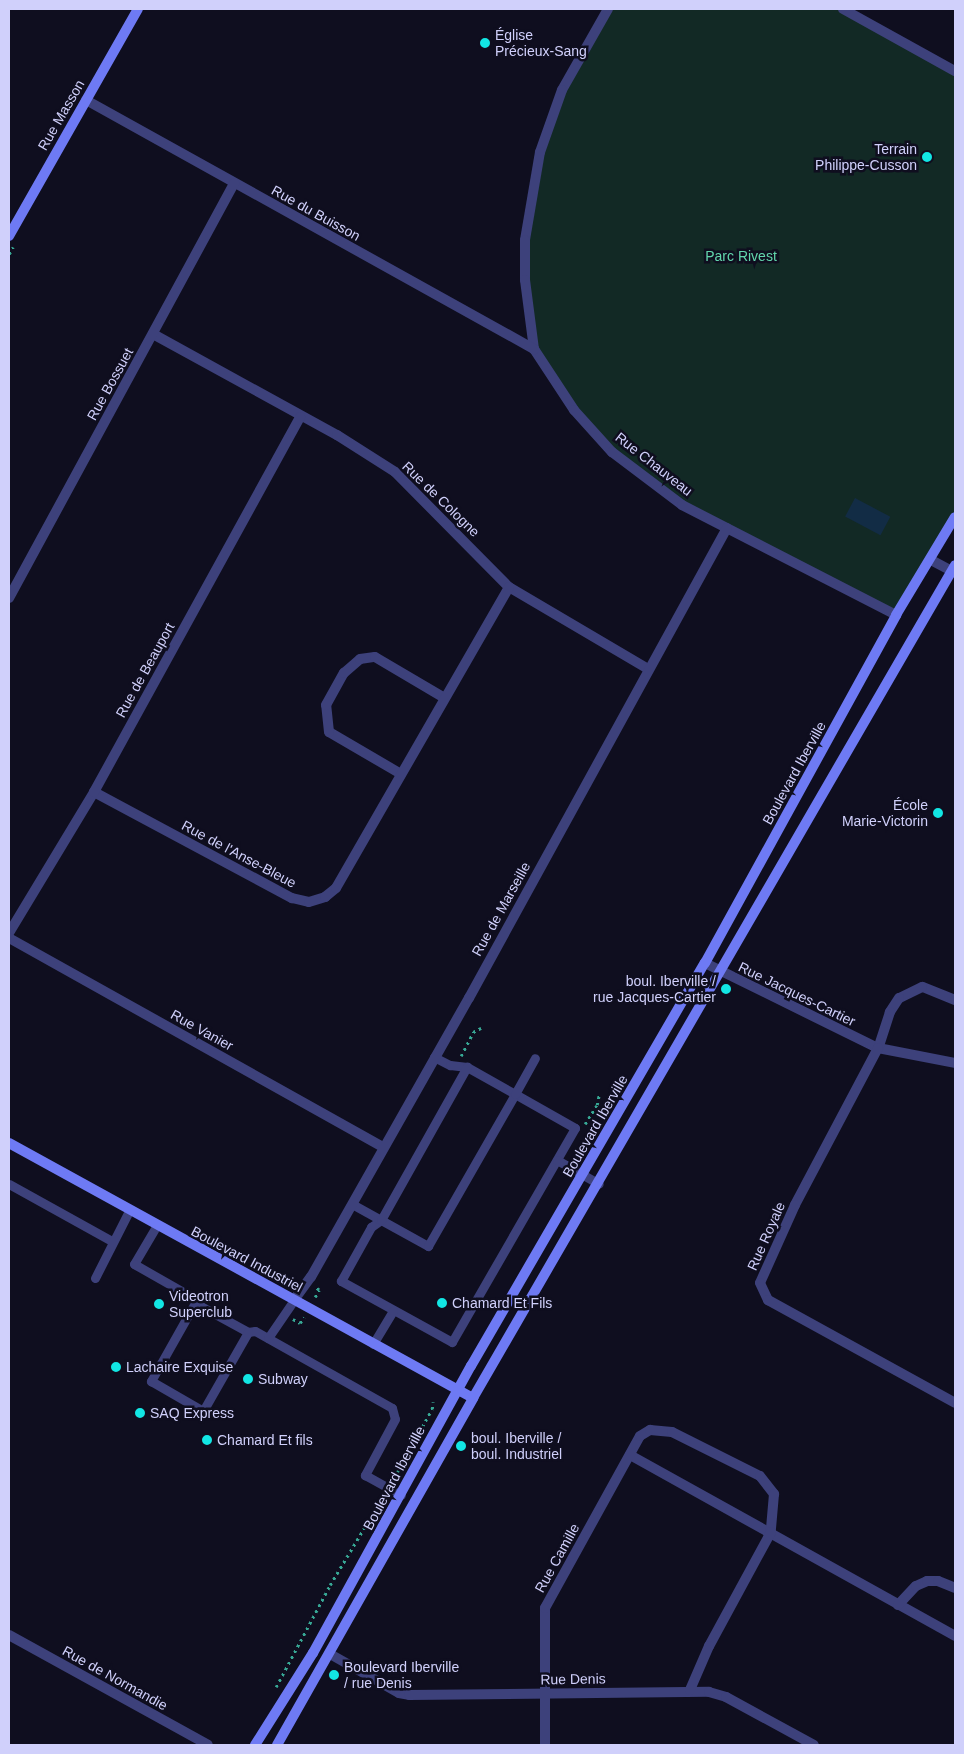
<!DOCTYPE html>
<meta charset="utf-8">
<style>
body{margin:0}
#map{position:relative;width:964px;height:1754px;overflow:hidden;background:#0f0e1f;font-family:Arial,sans-serif}
div>[style]{position:absolute}
[style*='--x']{left:calc(var(--x)*1px);top:calc(var(--y)*1px);width:calc(var(--w)*1px);rotate:calc(var(--a)*1deg)}
.green>*{inset:0;background:#122925}
.water>*{inset:0;background:#122c45;transform-origin:0 0}
.path>*{height:2.5px;margin-top:-1.25px;transform-origin:0;background:repeating-linear-gradient(90deg,#37a895 0 2.5px,transparent 0 6.5px)}
.lane>*{height:9px;margin:-4.5px;padding:0 4.5px;transform-origin:4.5px;border-radius:4.5px;background:#3d417b}
.street>*{height:10px;margin:-5px;padding:0 5px;transform-origin:5px;border-radius:5px;background:#3d417b}
.secondary>*{height:10px;margin:-5px;padding:0 5px;transform-origin:5px;border-radius:5px;background:#6e7af4}
.dots>*{width:14px;height:14px;translate:-50% -50%;box-sizing:border-box;border:2px solid #0f0e1f;border-radius:50%}
span{translate:-50% -50%;white-space:nowrap;text-align:center;line-height:1.15;-webkit-text-stroke:5px #0f0e1f;paint-order:stroke}
.poi-label{font-size:14px;color:#d0d0fb}
.left{translate:0 -50%;text-align:left}
.right{translate:-100% -50%;text-align:right}
.street-label{font-size:14px;color:#d0d0fb}
.park-label{font-size:14px;color:#62d5ac}
.frame{position:absolute;inset:0;border:10px solid #d0d0fb;pointer-events:none}
</style>
<div id="map">
<div class="green">
<i style="clip-path:polygon(608px 9px,841px 9px,955px 73px,955px 518px,896px 615px,682px 504px,612px 452px,545px 370px,530px 323px,525px 243px,540px 155px,561px 93px)"></i>
</div>
<div class="water">
<i style="left:855px;top:498px;width:40px;height:21px;rotate:28deg"></i>
</div>
<div class="path">
<i style="--x:9;--y:254;--w:8;--a:-60"></i>
<i style="--x:461;--y:1056;--w:27;--a:-63"></i>
<i style="--x:473;--y:1032;--w:9;--a:-27"></i>
<i style="--x:585;--y:1124;--w:22;--a:-58"></i>
<i style="--x:597;--y:1105;--w:10;--a:-79"></i>
<i style="--x:315;--y:1297;--w:8;--a:-60"></i>
<i style="--x:319;--y:1290;--w:4;--a:-146"></i>
<i style="--x:293;--y:1319;--w:8;--a:30"></i>
<i style="--x:300;--y:1323;--w:7;--a:-56"></i>
<i style="--x:394;--y:1478;--w:79;--a:-61.2"></i>
<i style="--x:432;--y:1409;--w:7;--a:-82"></i>
<i style="--x:276;--y:1687;--w:115;--a:-62.1"></i>
<i style="--x:330;--y:1585;--w:101;--a:-59.1"></i>
</div>
<div class="lane">
<i style="--x:434;--y:1057;--w:18;--a:27"></i>
<i style="--x:450;--y:1065;--w:17;--a:7"></i>
<i style="--x:467;--y:1067;--w:55;--a:29.4"></i>
<i style="--x:515;--y:1094;--w:69;--a:29.5"></i>
<i style="--x:575;--y:1128;--w:247;--a:119.9"></i>
<i style="--x:452;--y:1342;--w:127;--a:-151.2"></i>
<i style="--x:341;--y:1281;--w:62;--a:-60.9"></i>
<i style="--x:371;--y:1227;--w:12;--a:-35"></i>
<i style="--x:381;--y:1220;--w:54;--a:29"></i>
<i style="--x:428;--y:1246;--w:175;--a:-60.2"></i>
<i style="--x:515;--y:1094;--w:41;--a:-60.9"></i>
<i style="--x:557;--y:1160;--w:48;--a:29.7"></i>
<i style="--x:9;--y:1184;--w:118;--a:29"></i>
<i style="--x:352;--y:1204;--w:33;--a:29"></i>
<i style="--x:381;--y:1220;--w:176;--a:-60.7"></i>
<i style="--x:157;--y:1225;--w:45;--a:120.5"></i>
<i style="--x:134;--y:1264;--w:64;--a:29.7"></i>
<i style="--x:190;--y:1296;--w:9;--a:54"></i>
<i style="--x:195;--y:1303;--w:60;--a:28.7"></i>
<i style="--x:248;--y:1332;--w:7;--a:-8"></i>
<i style="--x:255;--y:1331;--w:157;--a:29.3"></i>
<i style="--x:392;--y:1408;--w:11;--a:75"></i>
<i style="--x:395;--y:1419;--w:64;--a:118.2"></i>
<i style="--x:365;--y:1475;--w:41;--a:29.1"></i>
<i style="--x:95;--y:1278;--w:75;--a:-63.1"></i>
<i style="--x:195;--y:1303;--w:90;--a:119.4"></i>
<i style="--x:151;--y:1381;--w:60;--a:30"></i>
<i style="--x:203;--y:1411;--w:91;--a:-60.3"></i>
<i style="--x:268;--y:1338;--w:46;--a:-55.6"></i>
<i style="--x:373;--y:1344;--w:39;--a:-59"></i>
</div>
<div class="street">
<i style="--x:608;--y:9;--w:93;--a:119.6"></i>
<i style="--x:562;--y:90;--w:66;--a:109.5"></i>
<i style="--x:540;--y:152;--w:89;--a:99.7"></i>
<i style="--x:525;--y:240;--w:40;--a:90"></i>
<i style="--x:525;--y:280;--w:70;--a:82.6"></i>
<i style="--x:534;--y:349;--w:73;--a:56.7"></i>
<i style="--x:574;--y:410;--w:57;--a:47.9"></i>
<i style="--x:612;--y:452;--w:88;--a:37.1"></i>
<i style="--x:682;--y:505;--w:241;--a:27.2"></i>
<i style="--x:843;--y:9;--w:128;--a:29"></i>
<i style="--x:86;--y:100;--w:513;--a:29.07"></i>
<i style="--x:153;--y:334;--w:210;--a:28.8"></i>
<i style="--x:337;--y:435;--w:69;--a:32.5"></i>
<i style="--x:395;--y:472;--w:162;--a:45.3"></i>
<i style="--x:509;--y:587;--w:161;--a:30.5"></i>
<i style="--x:931;--y:560;--w:27;--a:28"></i>
<i style="--x:9;--y:598;--w:472;--a:-61.5"></i>
<i style="--x:401;--y:774;--w:83;--a:-149.7"></i>
<i style="--x:329;--y:732;--w:27;--a:-96"></i>
<i style="--x:326;--y:705;--w:37;--a:-61"></i>
<i style="--x:344;--y:673;--w:21;--a:-41"></i>
<i style="--x:360;--y:659;--w:15;--a:-8"></i>
<i style="--x:375;--y:657;--w:79;--a:30.5"></i>
<i style="--x:94;--y:792;--w:225;--a:28.2"></i>
<i style="--x:292;--y:898;--w:17;--a:13"></i>
<i style="--x:309;--y:902;--w:17;--a:-17"></i>
<i style="--x:325;--y:897;--w:14;--a:-39"></i>
<i style="--x:336;--y:888;--w:347;--a:-60.1"></i>
<i style="--x:9;--y:933;--w:165;--a:-58.9"></i>
<i style="--x:94;--y:792;--w:428;--a:-61.2"></i>
<i style="--x:9;--y:938;--w:428;--a:29.2"></i>
<i style="--x:705;--y:963;--w:193;--a:26.2"></i>
<i style="--x:878;--y:1048;--w:78;--a:11"></i>
<i style="--x:955;--y:1000;--w:35;--a:-158"></i>
<i style="--x:922;--y:987;--w:25;--a:154"></i>
<i style="--x:899;--y:998;--w:17;--a:123"></i>
<i style="--x:890;--y:1012;--w:38;--a:108"></i>
<i style="--x:878;--y:1048;--w:178;--a:117.9"></i>
<i style="--x:795;--y:1205;--w:85;--a:114.2"></i>
<i style="--x:760;--y:1283;--w:19;--a:65"></i>
<i style="--x:768;--y:1300;--w:213;--a:28.8"></i>
<i style="--x:294;--y:1300;--w:29;--a:-54"></i>
<i style="--x:311;--y:1277;--w:321;--a:-60.5"></i>
<i style="--x:469;--y:998;--w:536;--a:-61.24"></i>
<i style="--x:630;--y:1455;--w:372;--a:29.1"></i>
<i style="--x:898;--y:1605;--w:26;--a:-47"></i>
<i style="--x:916;--y:1586;--w:12;--a:-24"></i>
<i style="--x:927;--y:1581;--w:11;--a:0"></i>
<i style="--x:938;--y:1581;--w:18;--a:22"></i>
<i style="--x:9;--y:1635;--w:227;--a:28.9"></i>
<i style="--x:330;--y:1654;--w:79;--a:29.5"></i>
<i style="--x:399;--y:1693;--w:10;--a:11"></i>
<i style="--x:409;--y:1695;--w:300;--a:-0.6"></i>
<i style="--x:709;--y:1692;--w:18;--a:16"></i>
<i style="--x:726;--y:1697;--w:100;--a:28.6"></i>
<i style="--x:545;--y:1745;--w:137;--a:-90"></i>
<i style="--x:545;--y:1608;--w:196;--a:-61.1"></i>
<i style="--x:640;--y:1436;--w:12;--a:-31"></i>
<i style="--x:650;--y:1430;--w:22;--a:5"></i>
<i style="--x:672;--y:1432;--w:98;--a:26.6"></i>
<i style="--x:760;--y:1476;--w:23;--a:52"></i>
<i style="--x:774;--y:1494;--w:38;--a:95"></i>
<i style="--x:771;--y:1532;--w:130;--a:118.5"></i>
<i style="--x:709;--y:1646;--w:48;--a:113.4"></i>
</div>
<div class="secondary">
<i style="--x:9;--y:236;--w:261;--a:-60.4"></i>
<i style="--x:9;--y:1143;--w:529;--a:28.79"></i>
<i style="--x:255;--y:1745;--w:109;--a:-57.8"></i>
<i style="--x:313;--y:1653;--w:328;--a:-61.2"></i>
<i style="--x:471;--y:1366;--w:466;--a:-59.9"></i>
<i style="--x:705;--y:963;--w:397;--a:-61.2"></i>
<i style="--x:896;--y:615;--w:114;--a:-59"></i>
<i style="--x:277;--y:1745;--w:399;--a:-60.5"></i>
<i style="--x:473;--y:1398;--w:962;--a:-59.94"></i>
</div>
<div class="dots">
<i style="left:485px;top:43px;background:#12e6e4"></i>
<i style="left:927px;top:157px;background:#12e6e4"></i>
<i style="left:938px;top:813px;background:#12e6e4"></i>
<i style="left:726px;top:989px;background:#12e6e4"></i>
<i style="left:442px;top:1303px;background:#12e6e4"></i>
<i style="left:159px;top:1304px;background:#12e6e4"></i>
<i style="left:116px;top:1367px;background:#12e6e4"></i>
<i style="left:248px;top:1379px;background:#12e6e4"></i>
<i style="left:140px;top:1413px;background:#12e6e4"></i>
<i style="left:207px;top:1440px;background:#12e6e4"></i>
<i style="left:461px;top:1446px;background:#12e6e4"></i>
<i style="left:334px;top:1675px;background:#12e6e4"></i>
</div>
<div class="poi-label">
<span class="left" style="left:495px;top:43px">Église<br>Précieux-Sang</span>
<span class="right" style="left:917px;top:157px">Terrain<br>Philippe-Cusson</span>
<span class="right" style="left:928px;top:813px">École<br>Marie-Victorin</span>
<span class="right" style="left:716px;top:989px">boul. Iberville /<br>rue Jacques-Cartier</span>
<span class="left" style="left:169px;top:1304px">Videotron<br>Superclub</span>
<span class="left" style="left:452px;top:1303px">Chamard Et Fils</span>
<span class="left" style="left:126px;top:1367px">Lachaire Exquise</span>
<span class="left" style="left:258px;top:1379px">Subway</span>
<span class="left" style="left:150px;top:1413px">SAQ Express</span>
<span class="left" style="left:471px;top:1446px">boul. Iberville /<br>boul. Industriel</span>
<span class="left" style="left:217px;top:1440px">Chamard Et fils</span>
<span class="left" style="left:344px;top:1675px">Boulevard Iberville<br>/ rue Denis</span>
</div>
<div class="street-label">
<span style="left:61px;top:115px;rotate:-60deg">Rue Masson</span>
<span style="left:316px;top:213px;rotate:29deg">Rue du Buisson</span>
<span style="left:110px;top:384px;rotate:-61deg">Rue Bossuet</span>
<span style="left:654px;top:464px;rotate:38deg">Rue Chauveau</span>
<span style="left:441px;top:499px;rotate:44deg">Rue de Cologne</span>
<span style="left:145px;top:670px;rotate:-61deg">Rue de Beauport</span>
<span style="left:794px;top:773px;rotate:-61deg">Boulevard Iberville</span>
<span style="left:239px;top:854px;rotate:28deg">Rue de l'Anse-Bleue</span>
<span style="left:501px;top:909px;rotate:-61deg">Rue de Marseille</span>
<span style="left:797px;top:994px;rotate:26deg">Rue Jacques-Cartier</span>
<span style="left:202px;top:1030px;rotate:29deg">Rue Vanier</span>
<span style="left:595px;top:1126px;rotate:-60deg">Boulevard Iberville</span>
<span style="left:766px;top:1236px;rotate:-66deg">Rue Royale</span>
<span style="left:247px;top:1259px;rotate:28deg">Boulevard Industriel</span>
<span style="left:394px;top:1478px;rotate:-62deg">Boulevard Iberville</span>
<span style="left:557px;top:1558px;rotate:-61deg">Rue Camille</span>
<span style="left:115px;top:1678px;rotate:29deg">Rue de Normandie</span>
<span style="left:573px;top:1679px;rotate:-1deg">Rue Denis</span>
</div>
<div class="park-label">
<span style="left:741px;top:256px">Parc Rivest</span>
</div>
<div class="frame"></div>
</div>
